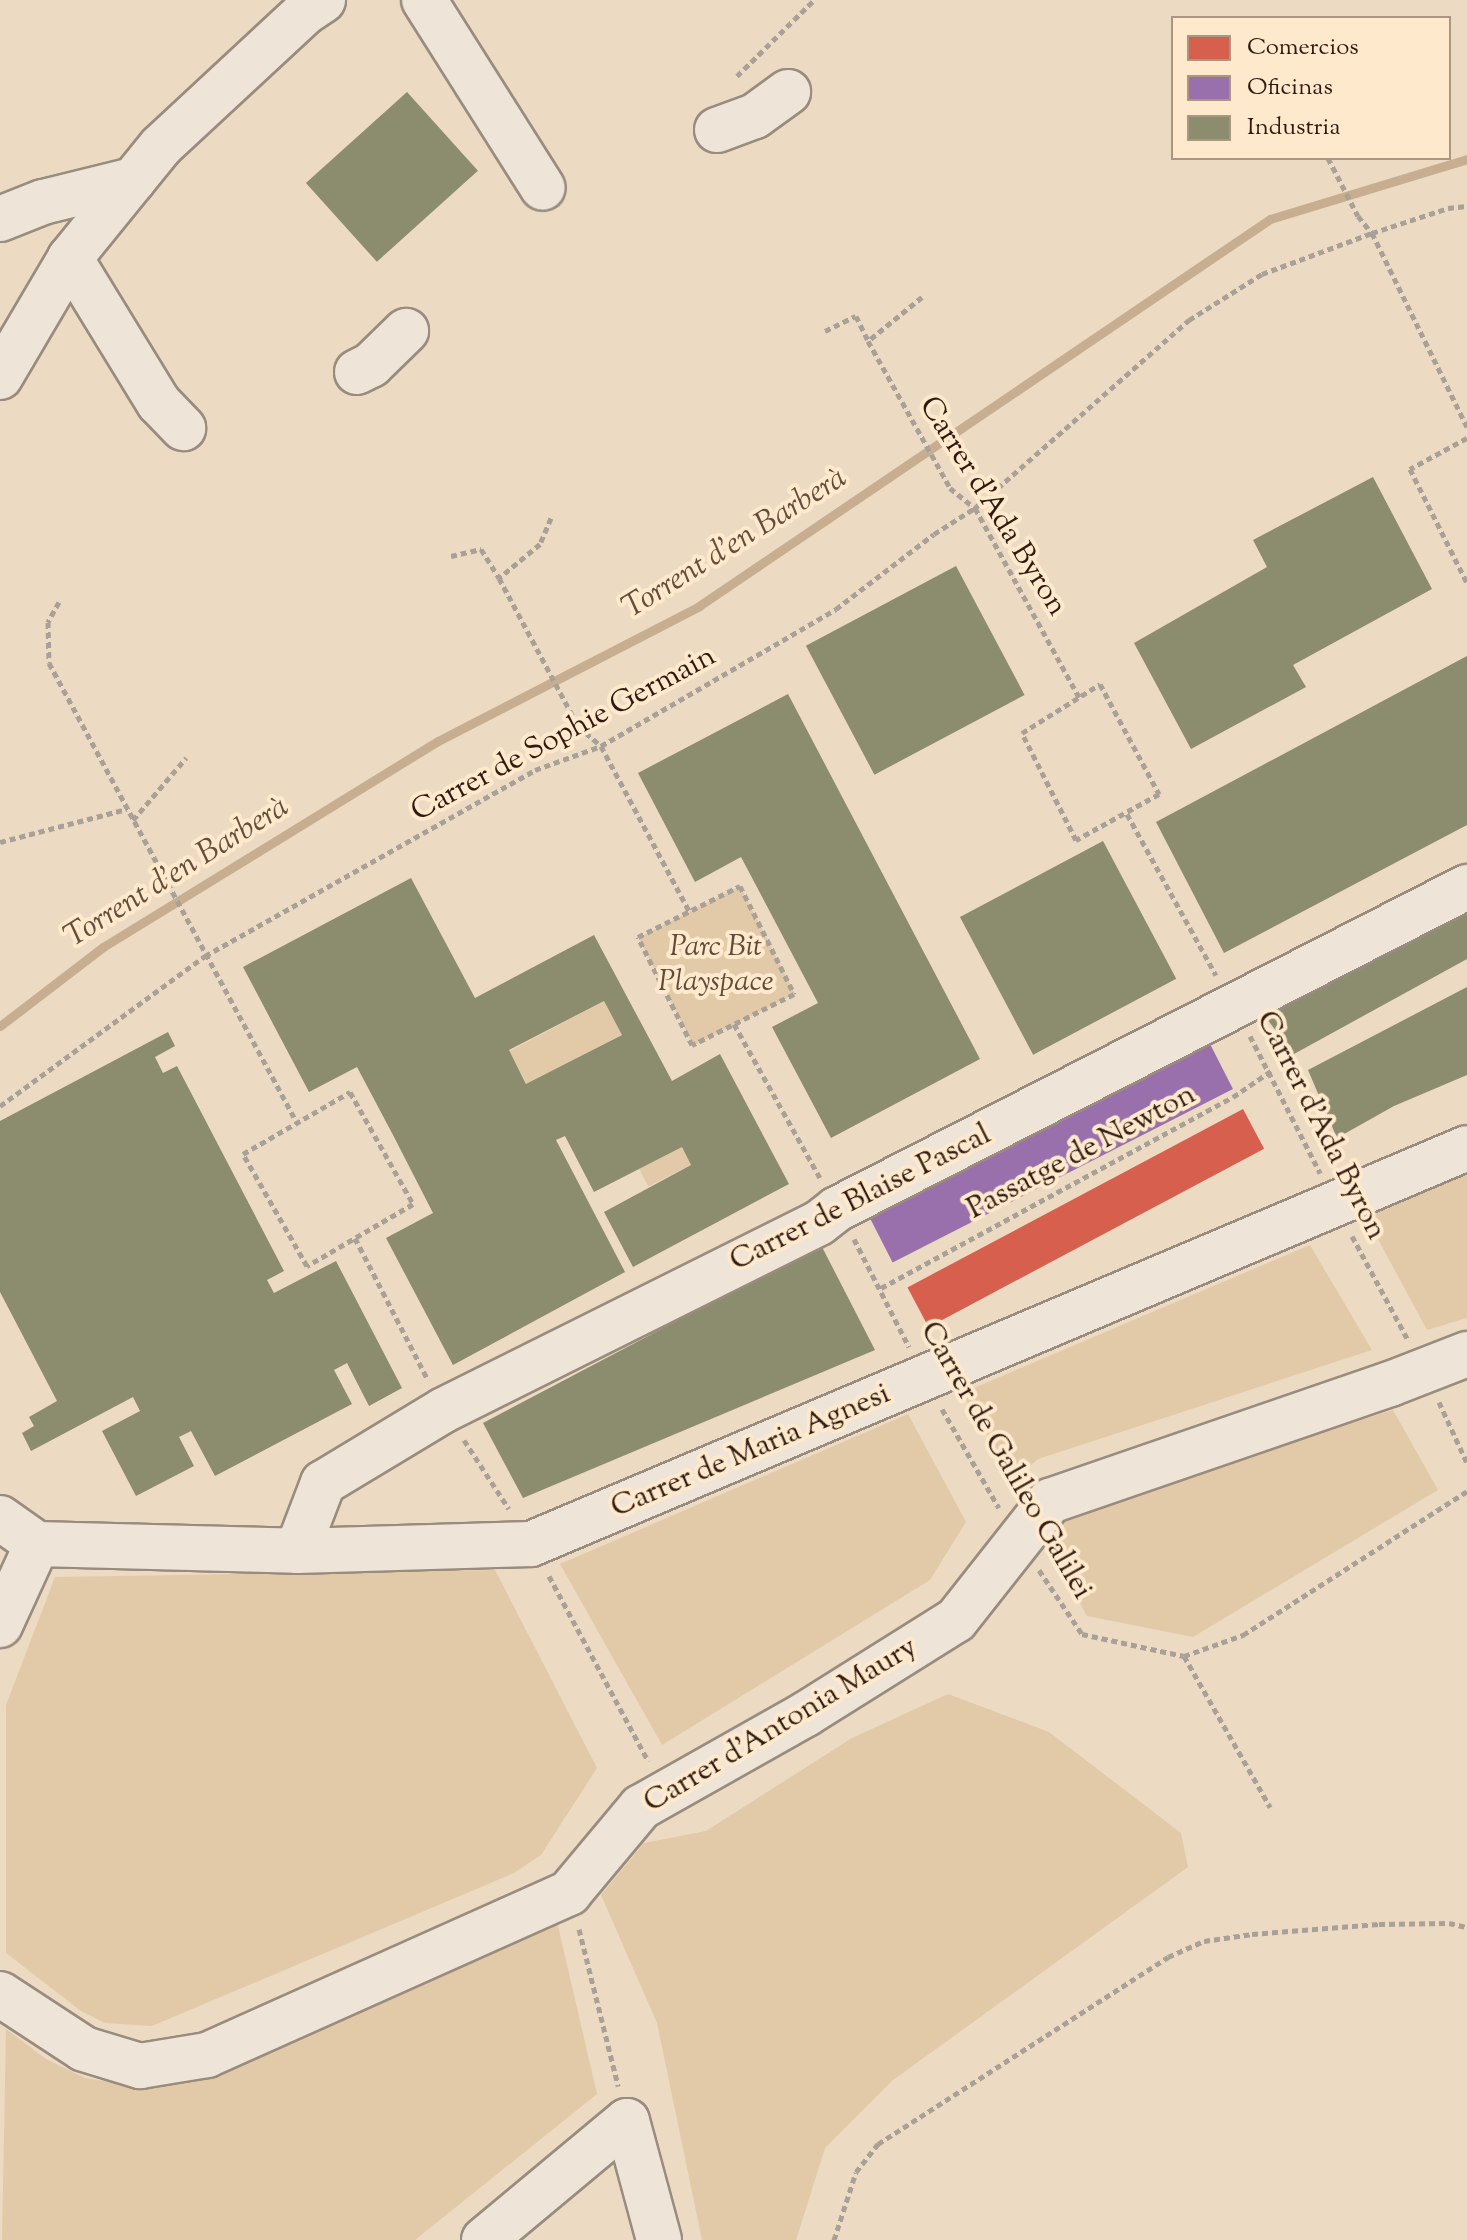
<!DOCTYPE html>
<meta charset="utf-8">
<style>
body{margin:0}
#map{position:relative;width:1467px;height:2240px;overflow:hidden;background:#ecdac2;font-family:"Sorts Mill Goudy",serif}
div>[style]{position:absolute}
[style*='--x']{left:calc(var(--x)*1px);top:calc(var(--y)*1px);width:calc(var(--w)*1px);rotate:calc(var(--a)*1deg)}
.green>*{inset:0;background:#e2caa9;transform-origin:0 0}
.shops>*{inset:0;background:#d6604d;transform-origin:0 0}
.offices>*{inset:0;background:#9970ab;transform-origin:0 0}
.industry>*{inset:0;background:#8c8c6e;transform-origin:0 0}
.stream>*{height:9px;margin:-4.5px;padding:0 4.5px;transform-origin:4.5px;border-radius:4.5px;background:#c7ae90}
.path>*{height:5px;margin-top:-2.5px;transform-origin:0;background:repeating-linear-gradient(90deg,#a9a097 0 6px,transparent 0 10px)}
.roads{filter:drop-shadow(2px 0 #998c7e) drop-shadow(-2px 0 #998c7e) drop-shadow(0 2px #998c7e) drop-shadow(0 -2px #998c7e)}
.minor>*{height:44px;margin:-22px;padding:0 22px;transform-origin:22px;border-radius:22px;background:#eee4d8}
span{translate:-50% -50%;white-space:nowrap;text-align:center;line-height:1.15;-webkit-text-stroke:8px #fee9cc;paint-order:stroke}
.street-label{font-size:30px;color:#2f1a11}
.park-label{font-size:30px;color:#624b39;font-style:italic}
.water-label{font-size:32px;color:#654e3b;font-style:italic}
.legend{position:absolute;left:1171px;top:16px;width:280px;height:144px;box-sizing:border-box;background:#fee9cc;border:2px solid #ab9681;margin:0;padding:10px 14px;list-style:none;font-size:24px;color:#2f1a11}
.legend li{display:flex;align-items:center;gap:16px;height:40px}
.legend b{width:40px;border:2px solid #ab9681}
</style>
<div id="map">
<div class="green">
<i style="left:740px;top:886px;width:121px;height:114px;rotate:63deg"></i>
<i style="left:604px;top:1001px;width:38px;height:107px;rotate:62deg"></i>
<i style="left:682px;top:1147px;width:20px;height:48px;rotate:63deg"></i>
<i style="clip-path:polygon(1467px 1174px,1467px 1318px,1427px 1330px,1366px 1217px)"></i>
<i style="clip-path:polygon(1310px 1245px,1372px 1350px,1038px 1459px,1014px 1481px,962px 1393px)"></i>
<i style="clip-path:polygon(1393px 1410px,1438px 1490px,1193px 1637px,1087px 1616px,1042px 1535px,1072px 1512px)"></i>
<i style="clip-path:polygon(908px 1414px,966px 1522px,930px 1580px,662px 1745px,560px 1564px)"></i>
<i style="clip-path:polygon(495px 1570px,597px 1768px,541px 1855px,514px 1873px,152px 2026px,105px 2023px,81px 2011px,6px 1953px,6px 1705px,55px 1577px)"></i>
<i style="clip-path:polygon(948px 1694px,1049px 1732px,1181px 1833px,1188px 1867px,893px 2080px,825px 2148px,796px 2240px,702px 2240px,657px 2023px,601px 1895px,644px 1843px,706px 1831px,852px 1738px)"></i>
<i style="clip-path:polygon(555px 1913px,597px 2094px,415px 2240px,2px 2240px,6px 2029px,46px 2059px,85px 2078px,130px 2085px)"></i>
</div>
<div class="shops">
<i style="left:1243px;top:1109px;width:45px;height:380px;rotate:62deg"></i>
</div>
<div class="offices">
<i style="left:1208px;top:1040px;width:55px;height:382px;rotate:63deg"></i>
</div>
<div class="industry">
<i style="left:407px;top:92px;width:106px;height:136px;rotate:48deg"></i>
<i style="clip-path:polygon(1373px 477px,1432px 589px,1293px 665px,1306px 687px,1191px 749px,1134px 643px,1267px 567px,1253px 540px)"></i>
<i style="left:956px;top:566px;width:146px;height:170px;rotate:62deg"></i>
<i style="clip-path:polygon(1467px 656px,1467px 825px,1224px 953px,1156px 822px)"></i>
<i style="clip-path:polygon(788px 694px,980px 1059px,831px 1138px,772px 1027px,818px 1003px,741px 857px,695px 882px,638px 773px)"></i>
<i style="left:1103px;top:841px;width:156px;height:162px;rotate:62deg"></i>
<i style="clip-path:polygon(evenodd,411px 878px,475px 998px,594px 935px,672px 1081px,720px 1054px,789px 1184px,633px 1267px,604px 1212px,691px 1165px,682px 1147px,594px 1192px,565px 1136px,556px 1140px,625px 1272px,453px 1365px,386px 1238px,433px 1213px,393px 1135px,357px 1067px,309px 1092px,243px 967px,411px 878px,604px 1001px,622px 1035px,526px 1084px,509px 1050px,604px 1001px)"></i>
<i style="clip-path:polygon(1467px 908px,1467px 959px,1294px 1054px,1263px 1014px)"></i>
<i style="clip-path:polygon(1467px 987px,1467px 1075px,1394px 1106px,1337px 1138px,1308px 1070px)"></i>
<i style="clip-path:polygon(168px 1032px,175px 1046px,155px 1057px,163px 1073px,177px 1066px,284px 1271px,267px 1280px,274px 1293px,336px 1261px,402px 1388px,369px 1406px,347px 1363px,334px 1370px,352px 1404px,215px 1476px,191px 1431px,179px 1437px,194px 1466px,136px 1496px,102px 1431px,140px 1411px,133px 1397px,31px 1451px,22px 1433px,34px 1426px,29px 1417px,57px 1401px,0 1292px,0 1121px)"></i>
<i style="clip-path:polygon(821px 1245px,875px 1350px,523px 1498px,483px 1423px)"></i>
</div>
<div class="stream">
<i style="--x:0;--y:1026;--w:130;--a:-37.5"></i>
<i style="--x:103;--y:947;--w:393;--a:-31.6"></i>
<i style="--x:438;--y:741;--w:294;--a:-27.3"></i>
<i style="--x:699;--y:606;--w:690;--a:-34.13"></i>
<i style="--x:1270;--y:219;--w:206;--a:-16.9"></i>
</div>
<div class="path">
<i style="--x:737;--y:76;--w:108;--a:-44.6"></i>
<i style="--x:1328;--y:158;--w:65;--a:62.7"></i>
<i style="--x:1358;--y:216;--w:22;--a:51"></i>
<i style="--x:1372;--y:233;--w:216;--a:63.9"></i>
<i style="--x:922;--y:297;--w:70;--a:140.8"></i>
<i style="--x:868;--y:341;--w:168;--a:60.8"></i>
<i style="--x:950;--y:488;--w:32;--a:39"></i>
<i style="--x:975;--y:508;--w:216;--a:61.2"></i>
<i style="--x:825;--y:331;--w:34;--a:-26"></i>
<i style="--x:856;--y:316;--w:28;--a:64"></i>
<i style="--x:1467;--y:438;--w:65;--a:151.5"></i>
<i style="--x:1410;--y:469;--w:127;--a:63.4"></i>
<i style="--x:551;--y:518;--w:28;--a:113"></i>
<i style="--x:540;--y:544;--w:53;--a:140.3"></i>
<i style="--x:499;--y:578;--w:168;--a:61.9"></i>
<i style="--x:578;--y:726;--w:30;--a:41"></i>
<i style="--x:601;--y:746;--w:187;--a:61.9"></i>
<i style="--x:451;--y:556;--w:31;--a:-13"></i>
<i style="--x:481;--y:549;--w:34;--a:58"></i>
<i style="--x:59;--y:602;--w:23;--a:119"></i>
<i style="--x:48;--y:622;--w:41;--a:88.6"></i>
<i style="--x:49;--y:663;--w:520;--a:61.66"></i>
<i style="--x:1100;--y:684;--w:125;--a:61.8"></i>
<i style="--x:1159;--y:794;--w:95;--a:151"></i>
<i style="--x:1076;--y:840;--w:120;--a:-116.8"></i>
<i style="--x:1022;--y:733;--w:92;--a:-32.1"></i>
<i style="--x:1127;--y:814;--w:184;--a:61.1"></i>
<i style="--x:133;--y:820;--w:82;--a:-49.5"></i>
<i style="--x:0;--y:842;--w:131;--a:-14.6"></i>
<i style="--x:740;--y:886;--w:121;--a:63.4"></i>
<i style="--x:794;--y:994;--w:114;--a:153.4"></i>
<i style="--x:692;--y:1045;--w:121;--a:-116.6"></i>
<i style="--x:638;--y:937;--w:114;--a:-26.6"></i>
<i style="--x:734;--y:1024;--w:176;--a:60.8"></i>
<i style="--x:1250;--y:1036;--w:154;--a:62.9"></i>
<i style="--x:350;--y:1092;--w:129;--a:60.6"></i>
<i style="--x:413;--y:1204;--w:123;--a:149.7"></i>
<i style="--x:307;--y:1266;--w:129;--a:-119.7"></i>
<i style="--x:243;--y:1154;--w:124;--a:-30.1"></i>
<i style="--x:0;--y:1106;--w:254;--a:-36.2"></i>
<i style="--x:205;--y:956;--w:379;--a:-29.4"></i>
<i style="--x:535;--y:770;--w:70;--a:-20"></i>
<i style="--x:601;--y:746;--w:272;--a:-30.2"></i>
<i style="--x:836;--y:609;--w:123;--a:-37.4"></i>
<i style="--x:934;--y:534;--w:49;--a:-32.4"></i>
<i style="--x:975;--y:508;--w:285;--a:-41.3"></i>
<i style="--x:1189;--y:320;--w:86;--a:-32.2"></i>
<i style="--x:1262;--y:274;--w:117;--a:-20.4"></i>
<i style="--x:1372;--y:233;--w:80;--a:-18.2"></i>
<i style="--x:1448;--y:208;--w:19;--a:-6"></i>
<i style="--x:1352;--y:1236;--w:118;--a:61.7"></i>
<i style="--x:355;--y:1238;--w:160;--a:62.8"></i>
<i style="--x:854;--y:1239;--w:121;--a:63"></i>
<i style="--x:881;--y:1288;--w:400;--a:-28.5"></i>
<i style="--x:1233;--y:1097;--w:46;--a:-34.4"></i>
<i style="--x:1439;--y:1402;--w:67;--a:65.3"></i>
<i style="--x:942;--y:1409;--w:114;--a:60.1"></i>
<i style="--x:464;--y:1440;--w:82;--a:56.9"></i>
<i style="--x:1039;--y:1570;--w:77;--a:56.1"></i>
<i style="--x:1082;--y:1634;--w:104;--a:12.2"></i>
<i style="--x:1184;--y:1656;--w:174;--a:60.3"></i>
<i style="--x:549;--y:1576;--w:210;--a:61.8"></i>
<i style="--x:1184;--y:1656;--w:63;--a:-19.6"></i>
<i style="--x:1243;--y:1635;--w:266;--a:-32.7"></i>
<i style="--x:579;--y:1929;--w:162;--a:76"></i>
<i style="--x:834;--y:2240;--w:71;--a:-72.1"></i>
<i style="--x:856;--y:2172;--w:36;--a:-52"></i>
<i style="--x:878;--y:2144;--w:345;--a:-32.8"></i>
<i style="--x:1168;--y:1957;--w:39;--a:-24"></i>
<i style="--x:1204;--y:1941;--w:49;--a:-8.3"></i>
<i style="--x:1252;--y:1934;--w:127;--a:-4.5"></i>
<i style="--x:1379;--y:1924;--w:70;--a:-0.8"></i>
<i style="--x:1449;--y:1923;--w:18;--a:13"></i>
</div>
<div class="roads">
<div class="minor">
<i style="--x:424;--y:0;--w:222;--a:57.7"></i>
<i style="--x:717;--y:130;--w:40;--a:-20.2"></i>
<i style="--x:755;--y:116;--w:41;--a:-36"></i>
<i style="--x:0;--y:219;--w:46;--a:-21.6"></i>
<i style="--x:43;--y:202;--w:93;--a:-13.7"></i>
<i style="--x:70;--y:258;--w:170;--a:58.5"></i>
<i style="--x:159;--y:403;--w:35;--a:46"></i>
<i style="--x:357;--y:372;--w:16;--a:-27"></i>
<i style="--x:371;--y:365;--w:49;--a:-44.2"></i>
<i style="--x:0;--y:377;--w:138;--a:-59.5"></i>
<i style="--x:70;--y:258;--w:144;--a:-50.9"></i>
<i style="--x:161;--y:146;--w:195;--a:-42.9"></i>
<i style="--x:304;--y:13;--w:23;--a:-34"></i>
<i style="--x:0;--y:1518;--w:45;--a:35.1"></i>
<i style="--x:37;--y:1544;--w:260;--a:1.5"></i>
<i style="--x:297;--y:1551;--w:234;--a:-1.7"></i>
<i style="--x:531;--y:1544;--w:1016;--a:-22.93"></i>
<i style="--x:297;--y:1551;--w:73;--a:-69.1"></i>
<i style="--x:323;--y:1483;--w:141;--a:-31.1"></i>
<i style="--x:444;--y:1410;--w:419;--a:-26.5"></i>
<i style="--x:819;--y:1223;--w:23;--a:-38"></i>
<i style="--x:837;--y:1209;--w:708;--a:-27.07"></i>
<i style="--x:0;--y:1625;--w:89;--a:-65.4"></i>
<i style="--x:0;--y:1994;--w:100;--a:33.2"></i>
<i style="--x:84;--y:2049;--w:59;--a:16.9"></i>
<i style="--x:140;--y:2066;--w:68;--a:-9.3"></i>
<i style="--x:207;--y:2055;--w:397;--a:-24.1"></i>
<i style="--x:569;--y:1893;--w:112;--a:-50.1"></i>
<i style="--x:641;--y:1807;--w:189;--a:-29.4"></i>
<i style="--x:806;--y:1714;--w:177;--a:-32.1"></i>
<i style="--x:956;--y:1620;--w:152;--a:-51.7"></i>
<i style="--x:1050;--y:1501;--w:360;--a:-19"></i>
<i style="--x:1390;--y:1384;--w:83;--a:-21.3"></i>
<i style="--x:484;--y:2240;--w:186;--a:-39.8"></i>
<i style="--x:627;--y:2121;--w:123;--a:74.9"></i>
</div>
</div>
<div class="street-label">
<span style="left:992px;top:507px;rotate:58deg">Carrer d'Ada Byron</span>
<span style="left:564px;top:735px;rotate:-28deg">Carrer de Sophie Germain</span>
<span style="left:1320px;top:1126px;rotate:63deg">Carrer d'Ada Byron</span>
<span style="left:1082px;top:1153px;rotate:-28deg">Passatge de Newton</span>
<span style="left:861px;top:1199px;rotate:-27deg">Carrer de Blaise Pascal</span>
<span style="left:751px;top:1452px;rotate:-23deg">Carrer de Maria Agnesi</span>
<span style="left:1005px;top:1461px;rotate:60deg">Carrer de Galileo Galilei</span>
<span style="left:781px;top:1726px;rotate:-31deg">Carrer d'Antonia Maury</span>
</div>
<div class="park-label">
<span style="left:716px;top:965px">Parc Bit<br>Playspace</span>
</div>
<div class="water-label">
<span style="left:735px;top:544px;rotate:-32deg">Torrent d'en Barberà</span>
<span style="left:177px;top:873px;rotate:-32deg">Torrent d'en Barberà</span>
</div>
<ul class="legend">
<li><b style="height:22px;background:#d6604d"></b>Comercios</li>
<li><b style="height:22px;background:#9970ab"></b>Oficinas</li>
<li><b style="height:22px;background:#8c8c6e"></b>Industria</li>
</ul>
</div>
